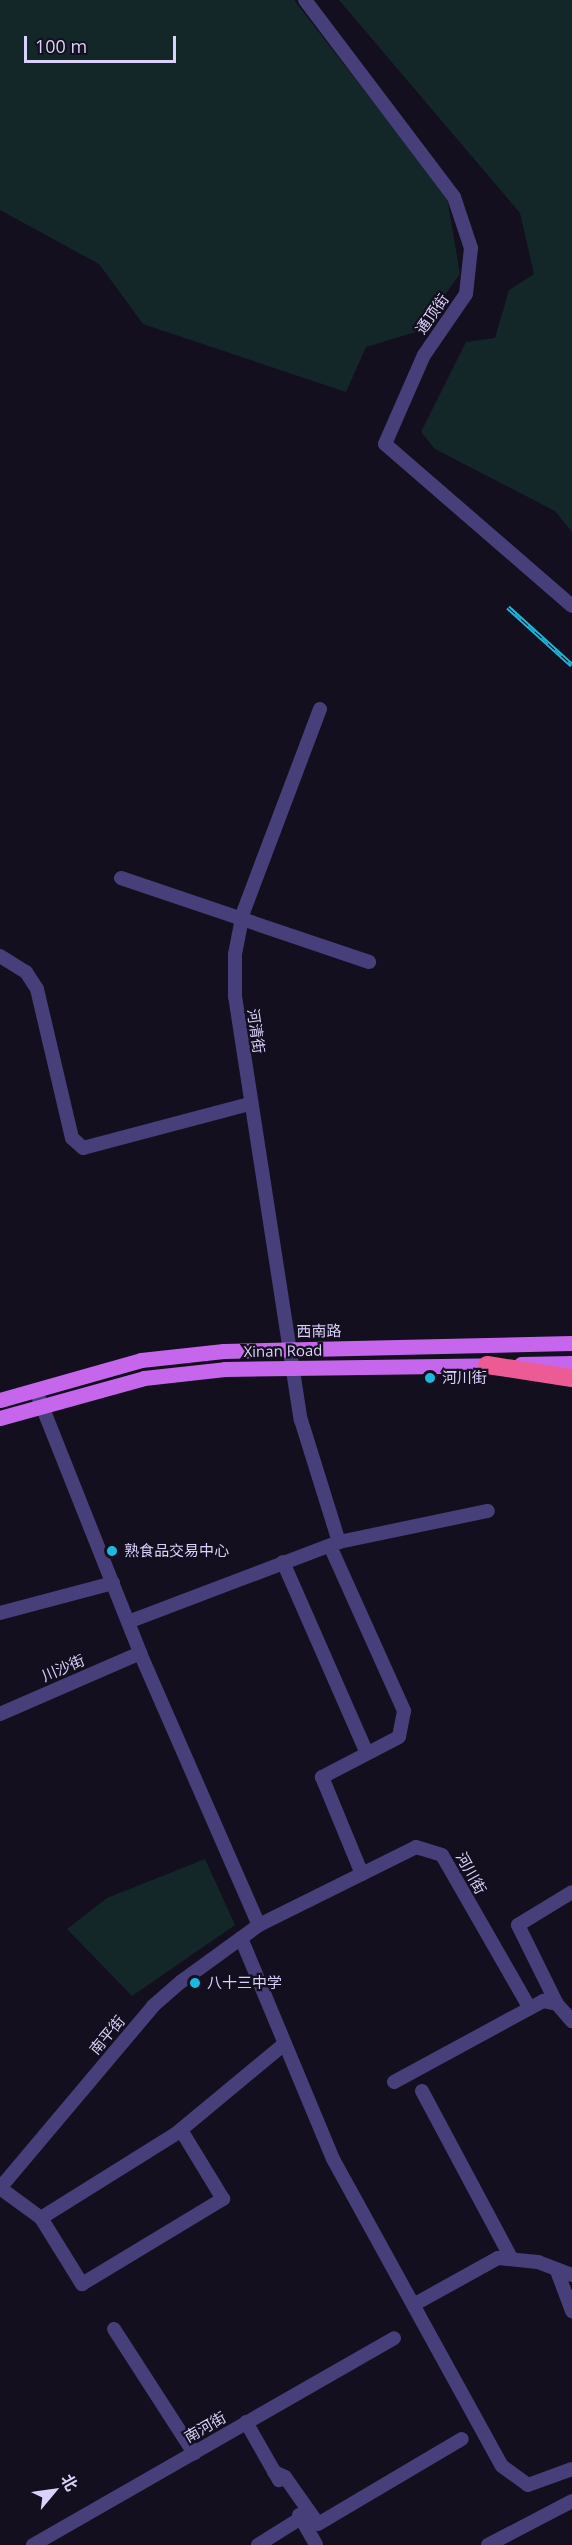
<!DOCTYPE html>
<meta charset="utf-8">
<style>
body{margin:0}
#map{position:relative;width:572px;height:2545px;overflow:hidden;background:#130f1f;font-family:"Open Sans","Noto Sans SC",sans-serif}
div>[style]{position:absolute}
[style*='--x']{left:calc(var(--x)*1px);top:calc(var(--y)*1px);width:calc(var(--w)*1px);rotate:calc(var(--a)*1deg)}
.green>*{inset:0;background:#132728}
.minor>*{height:14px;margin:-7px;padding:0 7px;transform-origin:7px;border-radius:7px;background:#463f79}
.major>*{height:15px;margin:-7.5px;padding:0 7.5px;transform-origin:7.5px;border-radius:7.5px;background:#c666ed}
.highway>*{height:18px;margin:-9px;padding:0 9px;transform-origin:9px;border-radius:9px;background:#ec5b94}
.rail>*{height:5px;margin-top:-2.5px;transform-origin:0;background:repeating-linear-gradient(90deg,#130f1f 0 9px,#1abade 0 18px);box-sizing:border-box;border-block:2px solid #1abade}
.dots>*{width:16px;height:16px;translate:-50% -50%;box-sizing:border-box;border:3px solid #130f1f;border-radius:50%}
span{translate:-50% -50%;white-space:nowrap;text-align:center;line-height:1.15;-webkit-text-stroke:4.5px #130f1f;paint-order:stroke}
.street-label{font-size:15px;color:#dad2fa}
.poi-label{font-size:15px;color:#dad2fa}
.left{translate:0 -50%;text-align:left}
.north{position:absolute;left:24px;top:2461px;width:60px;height:60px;-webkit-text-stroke:4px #130f1f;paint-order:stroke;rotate:61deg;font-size:16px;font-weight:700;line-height:24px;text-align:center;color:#dad2fa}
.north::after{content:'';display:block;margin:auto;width:21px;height:27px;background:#dad2fa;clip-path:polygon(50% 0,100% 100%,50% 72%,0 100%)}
.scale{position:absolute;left:24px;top:36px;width:152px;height:27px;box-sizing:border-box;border:3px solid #dad2fa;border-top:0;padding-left:8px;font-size:18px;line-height:21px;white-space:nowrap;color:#dad2fa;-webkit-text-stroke:4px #130f1f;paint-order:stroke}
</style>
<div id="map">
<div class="green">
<i style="clip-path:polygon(0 0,294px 0,447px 197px,460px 274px,419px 331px,366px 347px,346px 392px,143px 324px,99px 264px,0 210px)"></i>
<i style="clip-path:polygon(339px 0,572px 0,572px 532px,555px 511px,435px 449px,421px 432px,466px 342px,495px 338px,509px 290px,534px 274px,520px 213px)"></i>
<i style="clip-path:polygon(205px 1859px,235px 1925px,132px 1996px,67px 1929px,107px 1898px)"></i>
</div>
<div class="minor">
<i style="--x:305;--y:0;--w:247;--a:52.9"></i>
<i style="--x:454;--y:197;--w:54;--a:71.6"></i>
<i style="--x:471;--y:248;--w:46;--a:96.2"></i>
<i style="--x:466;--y:294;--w:74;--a:124.5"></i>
<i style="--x:424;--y:355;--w:97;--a:113.7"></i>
<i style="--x:385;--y:444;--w:247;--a:40.9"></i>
<i style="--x:320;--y:709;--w:218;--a:110.7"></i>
<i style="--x:243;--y:913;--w:42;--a:101"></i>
<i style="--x:235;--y:954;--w:42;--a:90"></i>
<i style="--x:235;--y:996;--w:429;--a:81.2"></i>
<i style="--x:301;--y:1420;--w:128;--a:72.7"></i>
<i style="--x:121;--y:878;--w:262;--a:18.7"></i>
<i style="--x:0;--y:956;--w:31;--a:32"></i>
<i style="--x:26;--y:972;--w:20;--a:57"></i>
<i style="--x:37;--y:989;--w:153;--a:76.8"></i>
<i style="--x:72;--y:1138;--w:15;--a:42"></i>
<i style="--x:83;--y:1148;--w:173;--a:-14.8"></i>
<i style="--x:36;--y:1391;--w:282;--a:68.3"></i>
<i style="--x:140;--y:1653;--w:297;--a:66.4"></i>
<i style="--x:330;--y:1546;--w:181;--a:65.8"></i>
<i style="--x:404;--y:1711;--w:26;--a:101"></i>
<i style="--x:399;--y:1737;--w:87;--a:152.5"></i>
<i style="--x:322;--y:1777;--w:105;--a:67.6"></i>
<i style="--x:283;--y:1562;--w:209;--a:66.3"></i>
<i style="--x:0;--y:1613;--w:117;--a:-14.9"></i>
<i style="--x:128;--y:1622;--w:226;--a:-20.8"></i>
<i style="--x:339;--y:1542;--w:152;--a:-11.8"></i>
<i style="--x:0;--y:1714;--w:153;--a:-23.5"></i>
<i style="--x:241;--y:1938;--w:239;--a:67.4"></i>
<i style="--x:333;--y:2159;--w:350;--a:61.2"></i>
<i style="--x:502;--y:2466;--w:32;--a:36"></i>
<i style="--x:528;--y:2485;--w:47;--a:-20"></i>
<i style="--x:557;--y:2004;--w:88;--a:-116.3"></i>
<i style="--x:518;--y:1925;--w:63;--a:-31.4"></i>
<i style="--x:394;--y:2082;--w:170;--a:-28.5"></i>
<i style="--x:543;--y:2001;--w:14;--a:12"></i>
<i style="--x:557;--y:2004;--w:23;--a:49"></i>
<i style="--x:422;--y:2091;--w:187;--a:61.9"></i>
<i style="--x:0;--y:2188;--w:238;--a:-49.9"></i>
<i style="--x:153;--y:2006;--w:38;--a:-41"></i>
<i style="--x:182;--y:1981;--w:95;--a:-36"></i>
<i style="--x:259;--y:1925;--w:175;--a:-26.4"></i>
<i style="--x:416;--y:1847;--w:27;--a:17"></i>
<i style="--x:442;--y:1855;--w:175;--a:60.2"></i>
<i style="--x:0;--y:2188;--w:51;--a:36.2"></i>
<i style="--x:41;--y:2218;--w:78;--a:58.2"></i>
<i style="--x:82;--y:2284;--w:165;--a:-31.1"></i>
<i style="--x:223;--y:2199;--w:81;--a:-121.3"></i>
<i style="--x:41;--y:2218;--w:160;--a:-32"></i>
<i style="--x:177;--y:2133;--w:138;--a:-39.7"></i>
<i style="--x:557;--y:2271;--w:43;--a:69.4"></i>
<i style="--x:415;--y:2304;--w:95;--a:-29"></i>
<i style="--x:498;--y:2258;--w:40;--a:5.7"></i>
<i style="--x:538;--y:2262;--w:36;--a:21"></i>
<i style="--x:114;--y:2329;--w:148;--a:57.2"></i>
<i style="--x:246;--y:2422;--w:67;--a:60.4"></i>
<i style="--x:274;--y:2472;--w:12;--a:24"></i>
<i style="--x:285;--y:2477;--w:57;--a:54.9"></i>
<i style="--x:318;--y:2524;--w:167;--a:-30.6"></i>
<i style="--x:299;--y:2515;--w:34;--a:60"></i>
<i style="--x:33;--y:2545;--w:416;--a:-29.8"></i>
<i style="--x:258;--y:2545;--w:51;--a:-32.1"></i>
<i style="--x:488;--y:2545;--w:95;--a:-27.6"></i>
</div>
<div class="major">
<i style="--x:521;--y:1364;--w:51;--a:-1.1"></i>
<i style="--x:0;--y:1400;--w:147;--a:-15.8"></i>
<i style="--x:141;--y:1360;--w:83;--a:-6.2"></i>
<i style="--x:224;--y:1351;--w:348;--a:-1.3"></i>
<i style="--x:0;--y:1418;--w:149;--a:-15.5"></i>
<i style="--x:144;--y:1378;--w:81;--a:-6.3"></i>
<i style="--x:225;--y:1369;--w:272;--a:-0.8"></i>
</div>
<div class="highway">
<i style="--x:487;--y:1365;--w:86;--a:8.7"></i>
</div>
<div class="rail">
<i style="--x:508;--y:607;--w:86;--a:42.2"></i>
</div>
<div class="dots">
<i style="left:430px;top:1378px;background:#1abade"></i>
<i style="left:112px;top:1551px;background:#1abade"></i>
<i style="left:195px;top:1983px;background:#1abade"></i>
</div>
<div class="street-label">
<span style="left:432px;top:314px;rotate:-55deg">通顶街</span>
<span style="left:256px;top:1031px;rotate:82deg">河清街</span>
<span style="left:319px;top:1331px;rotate:-1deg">西南路</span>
<span style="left:283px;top:1351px;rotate:-1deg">Xinan Road</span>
<span style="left:63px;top:1668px;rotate:-23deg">川沙街</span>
<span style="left:471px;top:1873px;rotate:61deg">河川街</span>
<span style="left:107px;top:2035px;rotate:-50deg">南平街</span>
<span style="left:205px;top:2427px;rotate:-30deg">南河街</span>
</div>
<div class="poi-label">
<span class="left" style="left:442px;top:1378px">河川街</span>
<span class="left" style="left:124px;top:1551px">熟食品交易中心</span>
<span class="left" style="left:207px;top:1983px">八十三中学</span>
</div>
<div class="north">北</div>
<div class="scale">100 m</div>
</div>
